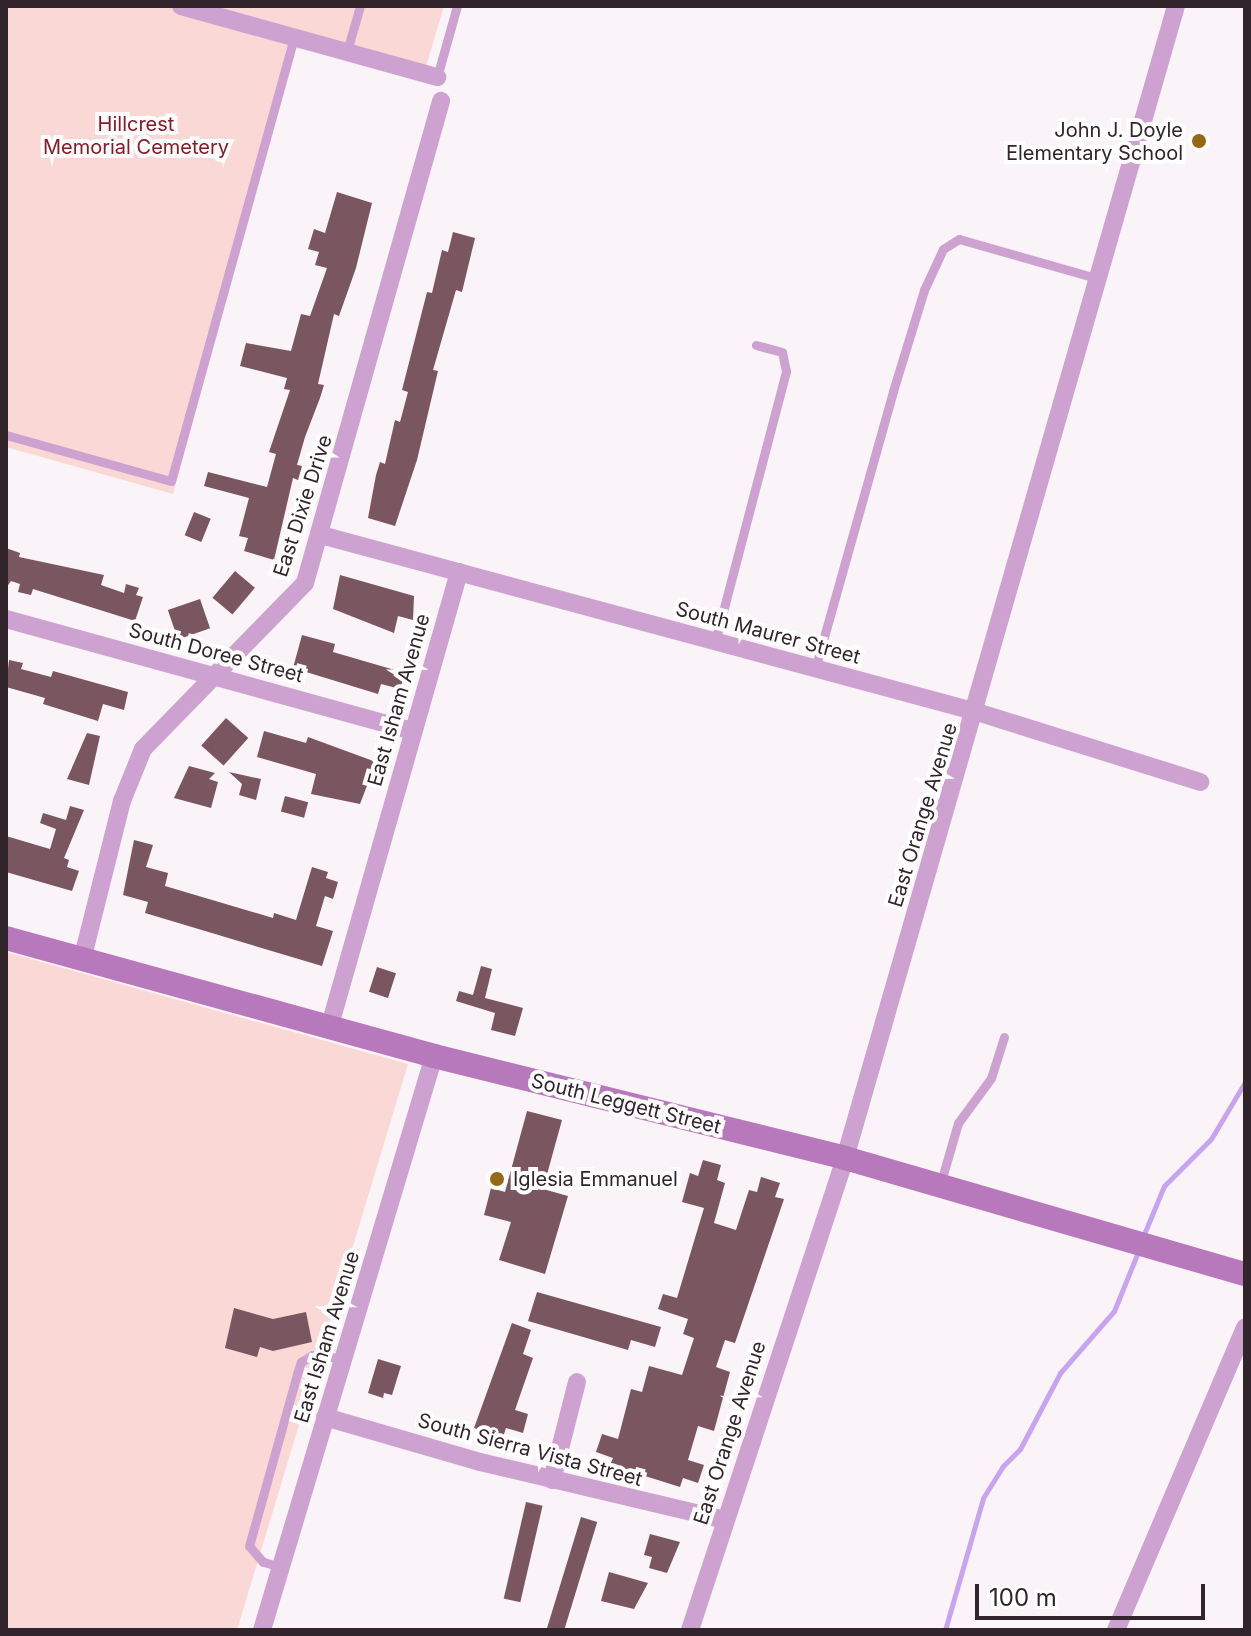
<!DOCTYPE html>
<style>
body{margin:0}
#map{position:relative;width:1251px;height:1636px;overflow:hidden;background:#faf3f7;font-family:Inter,sans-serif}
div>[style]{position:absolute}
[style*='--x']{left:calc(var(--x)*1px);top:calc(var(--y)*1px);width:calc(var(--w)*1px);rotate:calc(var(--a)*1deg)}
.green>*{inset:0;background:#fad8d6}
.stream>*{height:5px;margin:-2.5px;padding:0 2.5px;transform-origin:2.5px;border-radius:2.5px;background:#c8a3f1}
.building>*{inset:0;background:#7a5760;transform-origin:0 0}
.lane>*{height:9px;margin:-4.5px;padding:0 4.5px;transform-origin:4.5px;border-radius:4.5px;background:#cda2d0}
.street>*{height:18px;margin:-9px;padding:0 9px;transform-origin:9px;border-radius:9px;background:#cda2d0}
.secondary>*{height:24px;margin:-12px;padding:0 12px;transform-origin:12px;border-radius:12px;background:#b779bc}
.dots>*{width:22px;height:22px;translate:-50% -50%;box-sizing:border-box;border:4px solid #fff;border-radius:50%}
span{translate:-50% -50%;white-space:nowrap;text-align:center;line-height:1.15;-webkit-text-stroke:8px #fff;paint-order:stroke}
.park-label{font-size:20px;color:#881926}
.poi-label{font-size:20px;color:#31242b}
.right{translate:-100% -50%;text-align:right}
.left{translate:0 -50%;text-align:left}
.street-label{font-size:20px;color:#31242b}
.frame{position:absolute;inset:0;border:8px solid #31242b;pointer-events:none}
.scale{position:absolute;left:975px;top:1584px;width:230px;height:36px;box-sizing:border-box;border:4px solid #31242b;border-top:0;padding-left:10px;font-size:24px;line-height:28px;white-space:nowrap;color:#31242b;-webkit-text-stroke:6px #fff;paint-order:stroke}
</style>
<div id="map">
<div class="green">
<i style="clip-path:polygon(6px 6px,444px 6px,425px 70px,295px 48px,173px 494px,6px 447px)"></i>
<i style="clip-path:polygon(6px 952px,408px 1064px,237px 1630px,6px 1630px)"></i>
</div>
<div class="stream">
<i style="--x:1142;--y:1239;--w:57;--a:-67.5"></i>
<i style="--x:1164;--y:1186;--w:66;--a:-45"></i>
<i style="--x:1211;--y:1139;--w:66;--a:-59.2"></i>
<i style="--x:945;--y:1630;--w:137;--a:-73.9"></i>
<i style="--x:983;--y:1498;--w:38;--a:-58"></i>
<i style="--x:1003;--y:1466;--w:24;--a:-45"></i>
<i style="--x:1020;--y:1449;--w:86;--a:-62.2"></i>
<i style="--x:1060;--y:1373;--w:82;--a:-48.9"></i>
<i style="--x:1114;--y:1311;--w:64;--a:-67.9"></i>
</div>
<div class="building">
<i style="clip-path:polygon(337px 192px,372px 203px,356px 268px,339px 316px,334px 314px,318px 384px,324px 385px,320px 398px,305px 437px,297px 465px,302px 466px,298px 480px,293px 478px,274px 560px,244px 551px,248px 538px,239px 536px,249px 498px,204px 486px,208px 472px,267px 487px,276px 454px,269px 452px,290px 390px,284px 389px,287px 378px,240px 366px,246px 343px,291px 351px,301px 314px,310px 316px,327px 268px,315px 265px,319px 252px,308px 249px,314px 229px,325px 233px)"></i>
<i style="clip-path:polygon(453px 232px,475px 238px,462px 292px,456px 290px,433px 370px,438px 371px,417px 460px,395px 526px,368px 518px,376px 475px,380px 462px,385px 464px,395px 420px,400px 422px,408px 392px,402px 390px,427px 292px,432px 293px,442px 250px,448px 252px)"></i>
<i style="left:194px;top:512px;width:18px;height:25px;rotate:22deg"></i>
<i style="clip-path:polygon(6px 548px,20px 553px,19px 557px,104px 575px,101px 585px,124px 593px,126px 584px,139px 588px,136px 595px,143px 597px,135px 621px,33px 589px,31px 595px,18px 592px,20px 584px,11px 581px,6px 588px)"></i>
<i style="left:235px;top:571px;width:26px;height:35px;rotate:40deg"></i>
<i style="clip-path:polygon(340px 575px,414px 596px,413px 620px,398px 616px,394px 633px,333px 609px)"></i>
<i style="left:200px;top:599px;width:31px;height:34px;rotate:71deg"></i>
<i style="clip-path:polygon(302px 635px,335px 644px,333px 652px,405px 673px,400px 689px,381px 684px,378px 694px,293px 668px)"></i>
<i style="clip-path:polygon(9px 660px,23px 663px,21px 669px,51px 677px,53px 671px,128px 692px,124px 710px,103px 704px,98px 721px,43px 704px,45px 698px,6px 687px)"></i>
<i style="left:226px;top:718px;width:30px;height:37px;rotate:42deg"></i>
<i style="clip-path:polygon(264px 731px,306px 743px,308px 737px,376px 762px,360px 804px,311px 794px,316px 774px,257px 757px)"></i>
<i style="clip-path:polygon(87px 733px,100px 736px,89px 785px,67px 779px)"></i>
<i style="clip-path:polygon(189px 766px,215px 773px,209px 779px,218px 782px,211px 808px,174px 798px)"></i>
<i style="clip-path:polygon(229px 772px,261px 779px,256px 800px,239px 795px,242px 784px)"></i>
<i style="left:285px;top:796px;width:24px;height:16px;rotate:15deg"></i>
<i style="clip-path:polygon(70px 806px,84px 810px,64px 858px,69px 860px,67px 867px,79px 871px,72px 891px,6px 872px,6px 836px,50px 849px,56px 829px,40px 823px,43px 813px,66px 820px)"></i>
<i style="clip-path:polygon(134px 840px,153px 845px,146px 867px,168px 873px,165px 886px,273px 918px,274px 913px,296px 920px,312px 867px,328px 872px,326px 878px,338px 882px,333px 899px,325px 896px,316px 926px,333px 931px,322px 966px,145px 913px,148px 902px,123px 895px)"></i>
<i style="clip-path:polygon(481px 966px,492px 969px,485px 998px,523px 1008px,515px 1036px,491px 1030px,495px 1013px,456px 1001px,459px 991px,473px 995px)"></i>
<i style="left:377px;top:967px;width:20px;height:26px;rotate:18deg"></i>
<i style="clip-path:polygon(527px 1111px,562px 1120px,543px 1189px,568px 1196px,545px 1274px,499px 1260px,511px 1222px,484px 1215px,491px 1188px,505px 1192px)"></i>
<i style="clip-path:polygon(703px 1160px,721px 1165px,717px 1180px,725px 1183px,714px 1223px,736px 1230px,749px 1190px,757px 1192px,761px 1177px,780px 1183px,775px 1197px,784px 1199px,735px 1343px,725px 1340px,716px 1367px,730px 1372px,714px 1431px,698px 1426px,688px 1460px,704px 1465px,698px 1483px,683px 1478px,680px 1487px,610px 1465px,613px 1458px,596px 1452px,602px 1434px,618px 1439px,631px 1389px,642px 1392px,649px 1366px,682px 1375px,694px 1338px,683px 1334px,688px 1319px,658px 1309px,663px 1294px,677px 1298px,704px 1208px,682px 1202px,690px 1173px,698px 1176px)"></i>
<i style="clip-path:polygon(537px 1292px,661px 1327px,655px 1347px,631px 1340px,628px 1350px,528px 1321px)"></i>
<i style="clip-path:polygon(234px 1308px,273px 1319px,306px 1312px,312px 1342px,273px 1351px,260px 1347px,257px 1357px,225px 1348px)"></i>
<i style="clip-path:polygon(512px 1323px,531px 1330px,523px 1354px,533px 1358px,515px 1410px,528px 1414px,523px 1433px,506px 1428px,503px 1437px,474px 1428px)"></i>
<i style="clip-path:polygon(378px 1359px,401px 1366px,392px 1395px,384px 1393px,383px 1398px,368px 1393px)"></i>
<i style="left:526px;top:1502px;width:17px;height:99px;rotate:13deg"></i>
<i style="left:581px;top:1517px;width:17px;height:118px;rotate:17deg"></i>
<i style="clip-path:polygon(650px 1534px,680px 1542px,667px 1573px,649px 1568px,652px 1557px,644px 1555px)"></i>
<i style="clip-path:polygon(609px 1572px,648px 1583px,634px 1609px,601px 1601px)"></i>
</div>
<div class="lane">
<i style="--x:347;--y:51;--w:47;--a:-73.9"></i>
<i style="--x:437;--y:77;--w:74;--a:-74.3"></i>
<i style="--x:6;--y:435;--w:171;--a:15.6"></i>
<i style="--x:171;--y:481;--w:462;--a:-74.5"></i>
<i style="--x:715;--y:642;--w:280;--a:-75.3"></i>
<i style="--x:786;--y:371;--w:19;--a:-102"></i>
<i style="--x:782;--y:352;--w:27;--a:-165"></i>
<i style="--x:815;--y:669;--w:289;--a:-74.3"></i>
<i style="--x:893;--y:391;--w:106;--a:-72.9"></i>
<i style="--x:924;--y:290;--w:45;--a:-65.1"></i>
<i style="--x:943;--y:249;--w:19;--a:-32"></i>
<i style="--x:959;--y:239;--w:146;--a:15.9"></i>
<i style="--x:940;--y:1185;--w:65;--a:-73.8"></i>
<i style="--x:958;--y:1123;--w:56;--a:-53.7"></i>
<i style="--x:991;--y:1078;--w:43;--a:-72.4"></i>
<i style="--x:281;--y:1567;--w:19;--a:-164"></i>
<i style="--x:263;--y:1562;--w:21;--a:-131"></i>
<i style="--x:249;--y:1546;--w:179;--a:-74.4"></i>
<i style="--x:297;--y:1374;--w:13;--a:-72"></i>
<i style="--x:301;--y:1362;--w:13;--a:-32"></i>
<i style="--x:312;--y:1355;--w:31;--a:6"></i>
</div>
<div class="street">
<i style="--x:181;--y:6;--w:266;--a:15.5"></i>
<i style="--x:321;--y:535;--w:679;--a:15.1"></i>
<i style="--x:977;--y:712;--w:234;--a:17.4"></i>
<i style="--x:6;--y:619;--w:422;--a:15.4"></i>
<i style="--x:82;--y:960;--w:164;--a:-75.9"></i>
<i style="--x:122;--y:801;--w:56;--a:-68"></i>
<i style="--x:143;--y:749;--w:232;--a:-45.7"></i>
<i style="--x:305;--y:583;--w:501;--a:-74.24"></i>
<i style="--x:330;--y:1025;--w:471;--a:-74.1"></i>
<i style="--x:325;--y:1417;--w:161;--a:16.2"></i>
<i style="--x:480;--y:1462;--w:252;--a:13.3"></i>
<i style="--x:552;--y:1480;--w:101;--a:-75.7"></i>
<i style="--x:262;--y:1630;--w:599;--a:-73.32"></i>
<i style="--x:690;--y:1630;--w:497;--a:-71.8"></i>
<i style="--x:845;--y:1158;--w:1199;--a:-73.97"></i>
<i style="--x:1116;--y:1630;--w:329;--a:-66.9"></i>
</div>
<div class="secondary">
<i style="--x:6;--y:938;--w:444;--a:15.4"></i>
<i style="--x:434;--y:1056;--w:423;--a:13.9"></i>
<i style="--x:845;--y:1158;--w:416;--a:16.2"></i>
</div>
<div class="dots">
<i style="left:1199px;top:141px;background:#946814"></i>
<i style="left:497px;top:1179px;background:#946814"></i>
</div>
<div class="park-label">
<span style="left:136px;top:136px">Hillcrest<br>Memorial Cemetery</span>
</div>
<div class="poi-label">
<span class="right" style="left:1183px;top:142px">John J. Doyle<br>Elementary School</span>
<span class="left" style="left:513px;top:1179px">Iglesia Emmanuel</span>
</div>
<div class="street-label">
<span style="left:303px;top:506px;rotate:-72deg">East Dixie Drive</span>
<span style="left:768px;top:633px;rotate:15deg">South Maurer Street</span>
<span style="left:216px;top:653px;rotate:15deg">South Doree Street</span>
<span style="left:399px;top:700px;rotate:-74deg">East Isham Avenue</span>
<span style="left:923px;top:815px;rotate:-73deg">East Orange Avenue</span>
<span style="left:626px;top:1104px;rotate:14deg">South Leggett Street</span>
<span style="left:327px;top:1337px;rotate:-73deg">East Isham Avenue</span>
<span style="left:730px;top:1433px;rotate:-72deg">East Orange Avenue</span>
<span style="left:530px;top:1450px;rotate:15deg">South Sierra Vista Street</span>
</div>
<div class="frame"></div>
<div class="scale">100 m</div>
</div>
